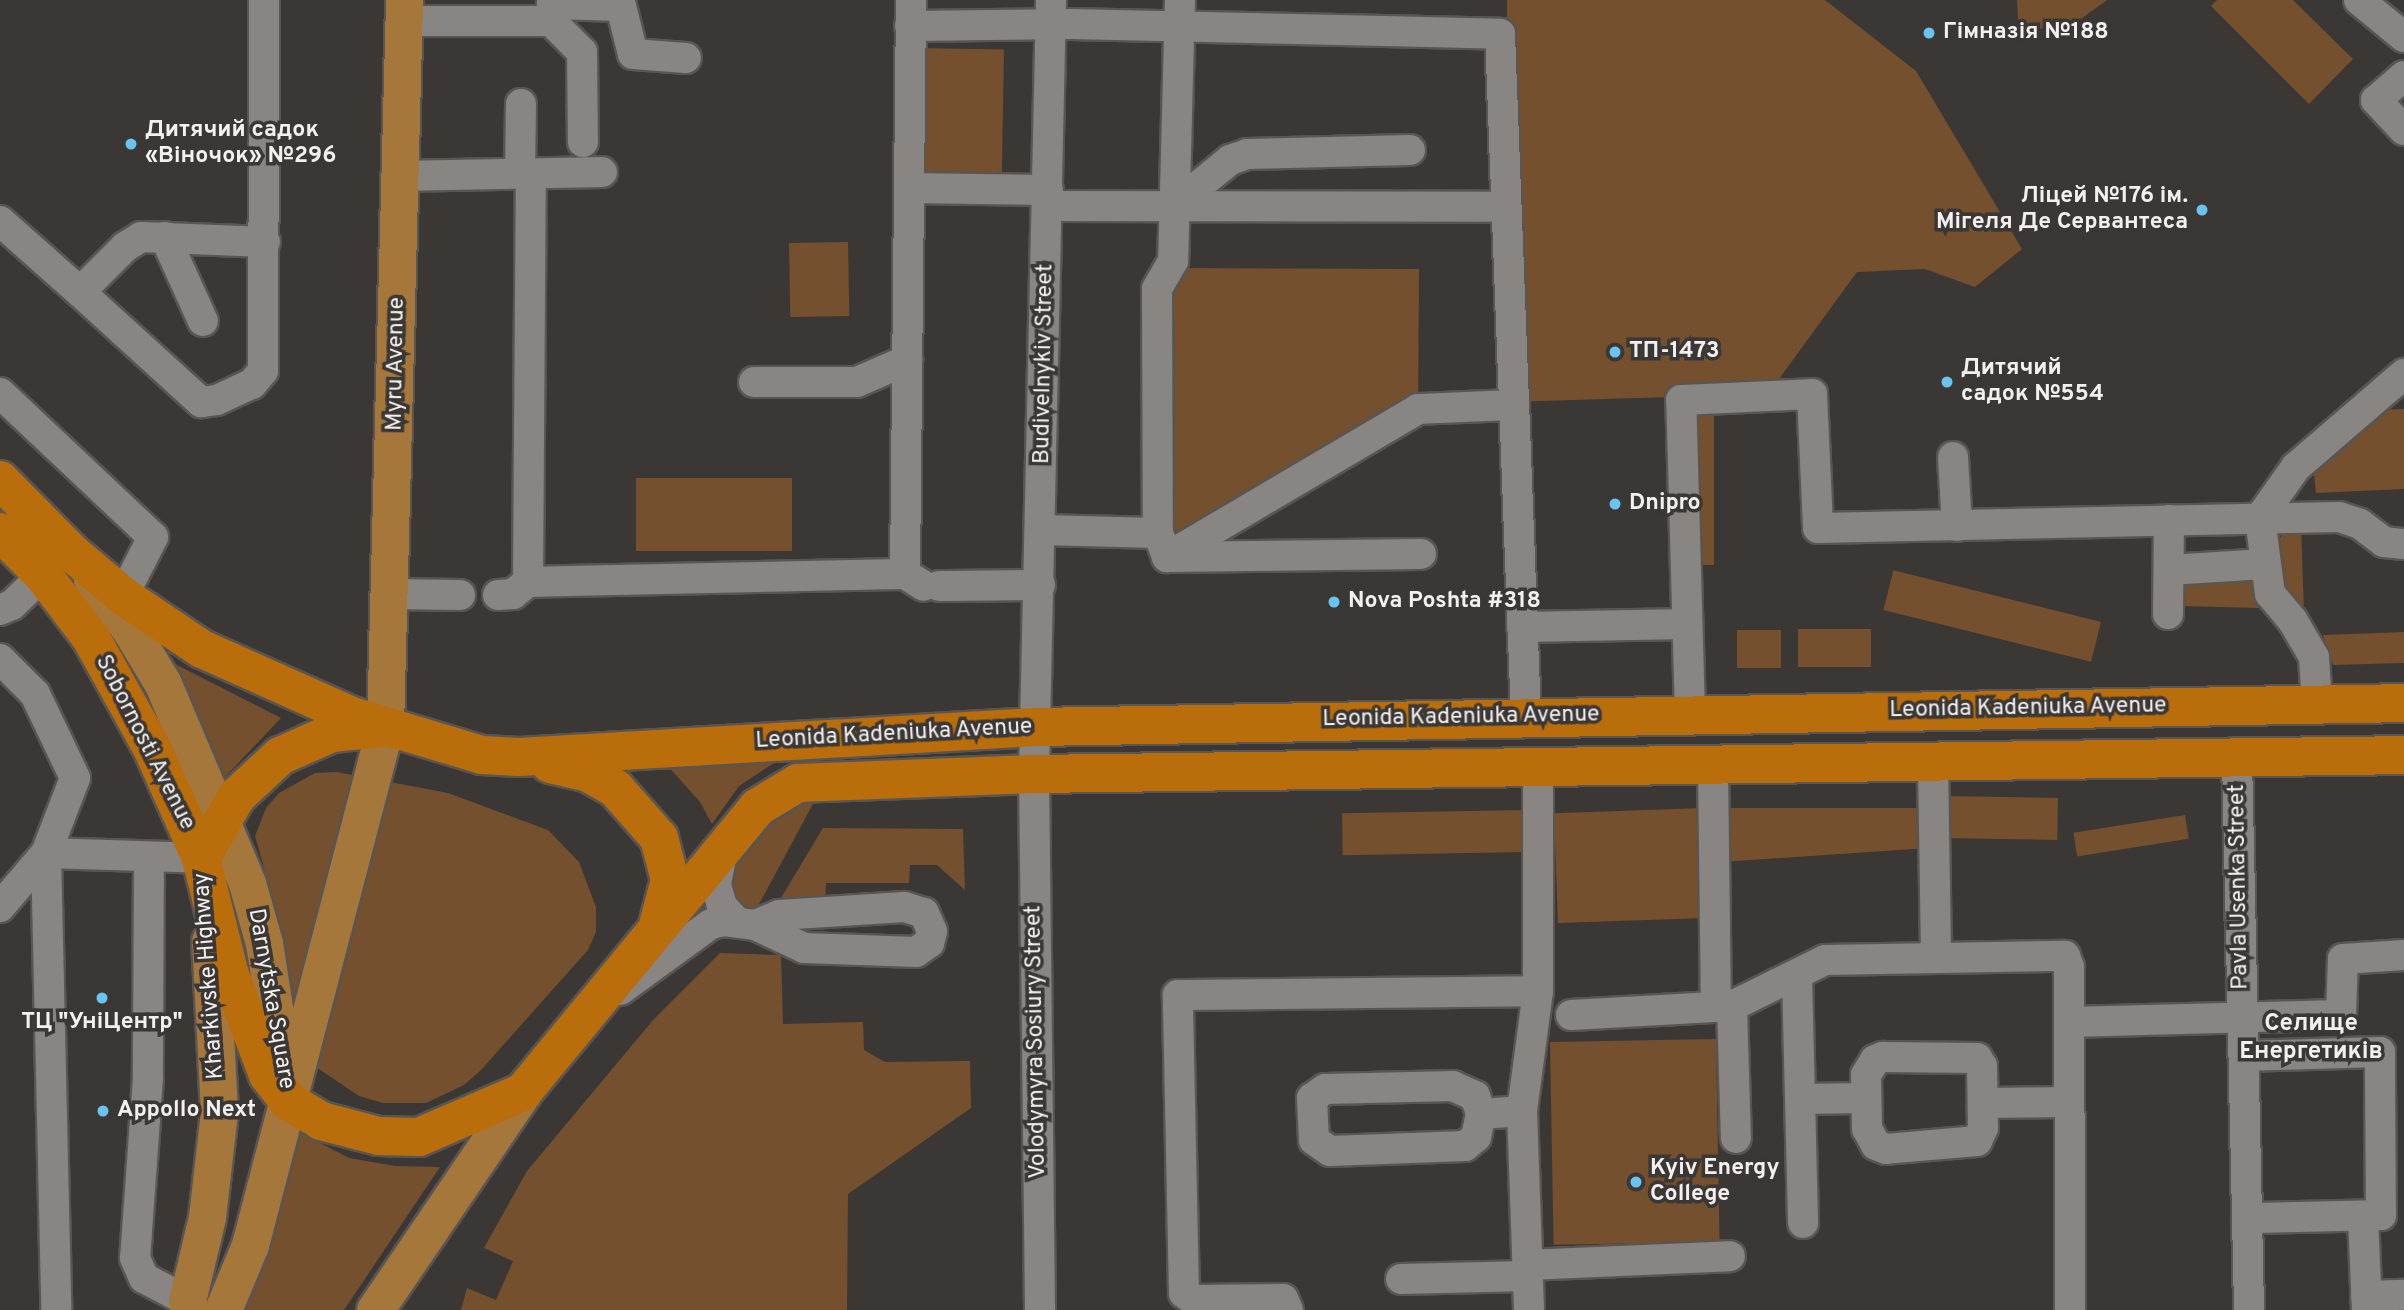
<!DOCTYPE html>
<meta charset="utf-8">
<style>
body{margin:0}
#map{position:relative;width:2404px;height:1310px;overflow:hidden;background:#3a3735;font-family:Overpass,sans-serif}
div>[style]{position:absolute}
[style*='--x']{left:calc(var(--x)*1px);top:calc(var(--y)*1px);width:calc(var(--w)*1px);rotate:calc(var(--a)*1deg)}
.green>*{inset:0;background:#75502e;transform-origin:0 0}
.roads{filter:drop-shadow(2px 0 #585553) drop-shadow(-2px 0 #585553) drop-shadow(0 2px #585553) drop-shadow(0 -2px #585553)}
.minor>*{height:30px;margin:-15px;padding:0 15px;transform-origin:15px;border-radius:15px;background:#888582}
.major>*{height:37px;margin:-18.5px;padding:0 18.5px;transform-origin:18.5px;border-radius:18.5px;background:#a6773b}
.highway>*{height:38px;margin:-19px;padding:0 19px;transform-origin:19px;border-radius:19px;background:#ba6d0b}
.dots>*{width:19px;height:19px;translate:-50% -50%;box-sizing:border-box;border:4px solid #3a3735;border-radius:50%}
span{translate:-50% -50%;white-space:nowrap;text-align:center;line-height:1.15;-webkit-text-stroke:7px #3a3735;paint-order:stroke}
.poi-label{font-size:23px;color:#f3f1ef;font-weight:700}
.left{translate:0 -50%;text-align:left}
.right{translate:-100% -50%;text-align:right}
.street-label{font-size:23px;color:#f3f1ef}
.neighbourhood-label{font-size:24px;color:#f3f1ef;font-weight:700}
</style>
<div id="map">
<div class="green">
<i style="clip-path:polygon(1507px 0,1825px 0,1916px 71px,2022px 249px,1975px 287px,1925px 269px,1857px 272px,1768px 394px,1507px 402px)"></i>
<i style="clip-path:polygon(2017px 0,2107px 0,2081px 19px,2019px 34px)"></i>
<i style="clip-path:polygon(2217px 0,2293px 0,2353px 59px,2309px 104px,2211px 6px)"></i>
<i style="left:916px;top:48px;width:88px;height:123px;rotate:1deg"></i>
<i style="left:848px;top:242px;width:74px;height:59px;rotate:89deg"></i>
<i style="clip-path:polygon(1173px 268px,1419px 269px,1418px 414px,1167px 553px,1160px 283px)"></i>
<i style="clip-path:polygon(2404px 409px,2404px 489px,2316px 493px,2313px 465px,2380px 410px)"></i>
<i style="left:1690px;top:414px;width:24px;height:151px"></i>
<i style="left:636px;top:478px;width:156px;height:73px"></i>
<i style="clip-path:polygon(2285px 524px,2301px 525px,2304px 613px,2296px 614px,2272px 562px)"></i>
<i style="clip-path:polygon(2246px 570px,2256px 582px,2258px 608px,2181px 606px,2183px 588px,2197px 574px)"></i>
<i style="left:2101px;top:622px;width:41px;height:214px;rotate:104deg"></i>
<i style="left:1871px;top:629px;width:38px;height:73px;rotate:90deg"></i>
<i style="left:1737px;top:630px;width:44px;height:38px"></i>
<i style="clip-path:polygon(2404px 632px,2404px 663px,2333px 665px,2323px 635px)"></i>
<i style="clip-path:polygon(173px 663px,281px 718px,225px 777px,193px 705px)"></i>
<i style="clip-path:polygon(780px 759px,739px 786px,712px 824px,700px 802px,667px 765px)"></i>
<i style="clip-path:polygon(336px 772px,358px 776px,296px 1019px,283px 935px,255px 836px,266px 808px,279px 793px,315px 773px)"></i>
<i style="clip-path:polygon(390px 782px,448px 793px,548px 830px,579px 862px,596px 907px,596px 932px,588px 950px,481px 1070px,464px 1085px,426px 1103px,383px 1103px,359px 1096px,316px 1067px)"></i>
<i style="left:2058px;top:798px;width:42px;height:118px;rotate:91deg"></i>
<i style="clip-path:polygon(806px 799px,815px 800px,757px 908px,737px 909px,728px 883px,740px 857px,774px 818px)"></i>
<i style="left:1702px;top:808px;width:110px;height:148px;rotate:88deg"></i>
<i style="clip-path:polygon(1718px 808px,1929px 808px,1928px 848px,1721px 862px)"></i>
<i style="left:1531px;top:810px;width:42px;height:189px;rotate:89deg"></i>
<i style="left:2185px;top:815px;width:24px;height:113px;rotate:81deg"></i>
<i style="clip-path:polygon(823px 828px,963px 829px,965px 890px,937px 865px,910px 865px,909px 883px,826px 883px,825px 903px,775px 908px)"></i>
<i style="clip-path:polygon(720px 953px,781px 955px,783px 1024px,863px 1022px,864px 1050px,885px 1062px,970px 1061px,971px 1108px,848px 1194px,847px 1310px,461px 1310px,467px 1288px,496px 1300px,513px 1261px,484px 1248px,527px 1171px,654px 1019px)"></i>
<i style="left:1716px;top:1039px;width:203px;height:166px;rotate:89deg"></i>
<i style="clip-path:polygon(297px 1131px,349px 1158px,395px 1166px,440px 1167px,344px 1310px,245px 1310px,278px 1219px)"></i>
</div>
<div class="roads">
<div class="minor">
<i style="--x:1180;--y:0;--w:261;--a:91.5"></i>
<i style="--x:1173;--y:261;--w:32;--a:120"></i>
<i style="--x:1157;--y:289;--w:244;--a:89.8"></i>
<i style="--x:1158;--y:533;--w:26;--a:69"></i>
<i style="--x:1167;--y:557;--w:291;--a:-30.5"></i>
<i style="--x:1418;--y:409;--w:96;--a:-2.4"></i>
<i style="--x:2359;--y:0;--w:58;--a:39.4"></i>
<i style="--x:552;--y:4;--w:69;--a:1.7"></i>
<i style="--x:621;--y:6;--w:49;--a:76"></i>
<i style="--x:633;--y:54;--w:53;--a:4.3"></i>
<i style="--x:404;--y:21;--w:147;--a:0"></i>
<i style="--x:551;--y:21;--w:21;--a:-87"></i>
<i style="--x:551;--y:21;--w:44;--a:45"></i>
<i style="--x:582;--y:52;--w:90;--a:89.4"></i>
<i style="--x:910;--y:26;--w:161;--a:-0.7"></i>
<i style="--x:1071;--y:24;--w:429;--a:1.3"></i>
<i style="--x:1500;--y:34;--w:682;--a:87.82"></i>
<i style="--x:2404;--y:76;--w:37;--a:139"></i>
<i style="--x:2376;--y:100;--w:41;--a:47"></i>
<i style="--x:520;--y:174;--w:70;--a:-89.2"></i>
<i style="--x:401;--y:176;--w:201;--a:-1.1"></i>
<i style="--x:909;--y:188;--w:139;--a:0.8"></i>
<i style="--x:1175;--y:205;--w:71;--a:-39.3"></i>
<i style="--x:1230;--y:160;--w:18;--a:-19"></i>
<i style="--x:1247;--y:154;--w:163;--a:-1.4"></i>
<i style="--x:1048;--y:206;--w:458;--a:0.1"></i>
<i style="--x:0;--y:221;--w:107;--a:41.6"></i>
<i style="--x:80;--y:292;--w:64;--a:-45"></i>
<i style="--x:125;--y:247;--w:19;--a:-32"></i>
<i style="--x:141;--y:237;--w:124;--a:2.3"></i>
<i style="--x:165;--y:237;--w:92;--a:65.7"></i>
<i style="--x:80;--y:292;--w:164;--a:42.3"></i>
<i style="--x:201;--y:402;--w:16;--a:-7"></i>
<i style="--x:217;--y:400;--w:38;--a:-25"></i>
<i style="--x:252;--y:384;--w:17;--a:-50"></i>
<i style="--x:263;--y:371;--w:371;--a:-89.8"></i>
<i style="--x:754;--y:382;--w:103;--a:0"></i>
<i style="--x:857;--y:382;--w:55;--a:-23.7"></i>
<i style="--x:0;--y:393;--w:210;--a:43.3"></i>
<i style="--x:153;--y:537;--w:66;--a:117"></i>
<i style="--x:1953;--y:457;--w:69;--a:86.7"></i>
<i style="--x:1042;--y:530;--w:116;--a:1.5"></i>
<i style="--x:1167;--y:557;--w:254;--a:-0.7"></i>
<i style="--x:2169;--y:570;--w:96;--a:-3.6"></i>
<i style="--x:905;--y:574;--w:574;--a:-89.4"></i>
<i style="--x:528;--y:582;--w:408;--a:-89.6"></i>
<i style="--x:939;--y:586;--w:101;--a:-0.6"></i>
<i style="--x:392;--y:594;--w:68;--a:0.8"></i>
<i style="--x:498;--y:595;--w:15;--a:-4"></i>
<i style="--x:513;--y:594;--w:19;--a:-39"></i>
<i style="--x:528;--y:582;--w:40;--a:-1.4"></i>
<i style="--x:568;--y:581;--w:337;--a:-1.2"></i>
<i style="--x:905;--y:574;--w:22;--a:32"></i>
<i style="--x:0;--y:610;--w:13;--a:-23"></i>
<i style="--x:12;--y:605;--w:43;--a:-44.1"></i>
<i style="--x:2168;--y:614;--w:94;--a:-89.4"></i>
<i style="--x:1522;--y:627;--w:165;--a:-1"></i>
<i style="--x:0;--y:659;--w:49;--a:45"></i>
<i style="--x:35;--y:694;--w:93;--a:64.5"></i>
<i style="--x:75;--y:778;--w:80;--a:111.1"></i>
<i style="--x:46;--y:853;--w:457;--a:88.7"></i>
<i style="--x:2317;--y:704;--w:47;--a:-93.7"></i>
<i style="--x:2314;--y:657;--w:42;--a:-120.3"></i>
<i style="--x:2293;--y:621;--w:35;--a:-130"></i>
<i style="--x:2270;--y:594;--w:77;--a:-97.5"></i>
<i style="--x:2260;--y:518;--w:62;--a:-54.8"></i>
<i style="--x:2296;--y:467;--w:143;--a:-40.7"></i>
<i style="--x:1690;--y:714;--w:314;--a:-91.6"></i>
<i style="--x:1681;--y:400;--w:131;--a:-2.6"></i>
<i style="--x:1812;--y:394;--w:134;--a:87.4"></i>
<i style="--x:1818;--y:528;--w:521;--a:-1.21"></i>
<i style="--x:2339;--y:517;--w:22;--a:18"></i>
<i style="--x:2360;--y:524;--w:30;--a:37"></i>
<i style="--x:2384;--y:542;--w:20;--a:6"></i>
<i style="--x:2237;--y:758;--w:552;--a:88.75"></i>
<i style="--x:1933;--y:763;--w:194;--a:89.1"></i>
<i style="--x:1713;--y:766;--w:241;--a:89.3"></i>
<i style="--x:722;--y:853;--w:33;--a:101"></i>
<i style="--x:716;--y:885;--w:22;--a:74"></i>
<i style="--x:722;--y:906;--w:19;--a:47"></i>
<i style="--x:149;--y:857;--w:221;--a:90.3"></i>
<i style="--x:148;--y:1078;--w:180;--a:94.1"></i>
<i style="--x:135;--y:1258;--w:22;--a:66"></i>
<i style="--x:144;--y:1278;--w:49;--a:28.1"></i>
<i style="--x:0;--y:907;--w:71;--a:-49.6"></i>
<i style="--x:46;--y:853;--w:155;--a:1.8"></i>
<i style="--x:1797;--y:976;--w:247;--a:88.6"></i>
<i style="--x:620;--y:990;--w:112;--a:-36"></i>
<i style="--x:711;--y:924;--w:13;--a:-13"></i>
<i style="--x:724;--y:921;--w:31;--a:7"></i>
<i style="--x:755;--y:925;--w:54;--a:25.1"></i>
<i style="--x:804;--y:948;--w:112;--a:2"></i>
<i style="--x:916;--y:952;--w:16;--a:-35"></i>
<i style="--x:929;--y:943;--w:12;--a:-76"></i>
<i style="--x:932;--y:931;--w:20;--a:-114"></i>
<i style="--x:924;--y:913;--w:21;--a:-163"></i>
<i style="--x:904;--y:907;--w:125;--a:176.3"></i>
<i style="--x:779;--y:915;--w:26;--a:157"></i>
<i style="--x:1732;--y:1006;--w:132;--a:88.3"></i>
<i style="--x:1571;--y:1015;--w:161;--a:-3.2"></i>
<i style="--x:1732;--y:1006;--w:104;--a:-26.3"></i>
<i style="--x:1825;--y:960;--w:240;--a:-1"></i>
<i style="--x:2065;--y:956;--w:12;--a:70"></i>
<i style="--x:2069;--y:967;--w:343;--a:89.8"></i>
<i style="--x:2069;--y:1022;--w:272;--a:-1.5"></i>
<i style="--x:2341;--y:1015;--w:56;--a:-88"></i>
<i style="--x:2343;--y:959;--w:61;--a:-3.8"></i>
<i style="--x:2244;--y:1056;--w:136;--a:-1.7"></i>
<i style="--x:2380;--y:1052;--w:24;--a:90"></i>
<i style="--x:2380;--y:1076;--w:139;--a:89.6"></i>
<i style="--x:2381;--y:1215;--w:134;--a:178.7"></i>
<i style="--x:1883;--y:1057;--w:94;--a:0.6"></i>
<i style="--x:1977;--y:1058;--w:9;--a:58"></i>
<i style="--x:1982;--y:1066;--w:62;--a:89.1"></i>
<i style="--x:1983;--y:1128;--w:14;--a:115"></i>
<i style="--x:1977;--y:1141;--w:91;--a:175"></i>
<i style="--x:1886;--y:1149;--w:11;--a:-158"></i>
<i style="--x:1876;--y:1145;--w:18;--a:-119"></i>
<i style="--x:1867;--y:1129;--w:54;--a:-91.1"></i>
<i style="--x:1866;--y:1075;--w:17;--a:-59"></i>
<i style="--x:1875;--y:1060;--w:9;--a:-21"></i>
<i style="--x:1800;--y:1099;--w:65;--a:-0.9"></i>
<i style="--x:1983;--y:1103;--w:86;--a:-0.7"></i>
<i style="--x:1481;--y:1114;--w:19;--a:-108"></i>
<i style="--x:1475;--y:1096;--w:24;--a:-156"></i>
<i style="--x:1453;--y:1086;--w:128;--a:178.7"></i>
<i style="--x:1325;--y:1089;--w:16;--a:145"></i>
<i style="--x:1312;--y:1098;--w:42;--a:87.3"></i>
<i style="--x:1314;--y:1140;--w:19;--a:35"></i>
<i style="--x:1330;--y:1151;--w:135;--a:-2.1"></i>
<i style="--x:1465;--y:1146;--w:14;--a:-39"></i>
<i style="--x:1476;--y:1137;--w:24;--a:-78"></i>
<i style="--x:1481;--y:1114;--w:41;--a:-4.2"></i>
<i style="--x:2363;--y:1216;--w:94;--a:87.6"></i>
<i style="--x:1527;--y:1265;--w:203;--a:-2.5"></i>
<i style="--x:1401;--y:1279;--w:127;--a:-1.4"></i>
<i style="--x:2366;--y:1296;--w:38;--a:-2"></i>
<i style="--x:1040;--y:1310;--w:536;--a:-90.64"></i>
<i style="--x:1034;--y:774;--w:774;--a:-88.74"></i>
<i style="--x:1288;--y:1310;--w:12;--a:-114"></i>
<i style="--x:1283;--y:1299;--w:89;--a:179.4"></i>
<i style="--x:1194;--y:1300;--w:12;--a:-145"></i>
<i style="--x:1184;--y:1293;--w:298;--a:-91.2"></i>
<i style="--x:1178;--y:995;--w:360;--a:-0.6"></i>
<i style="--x:1529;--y:1310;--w:199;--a:-92"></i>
<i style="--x:1522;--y:1111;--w:121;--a:-82.4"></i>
<i style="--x:1538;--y:991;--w:222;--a:-90"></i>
</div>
<div class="major">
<i style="--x:92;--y:579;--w:63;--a:52.8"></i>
<i style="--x:130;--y:629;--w:64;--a:59"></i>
<i style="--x:163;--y:684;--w:216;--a:67.1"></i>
<i style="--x:247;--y:883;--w:62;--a:74.2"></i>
<i style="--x:264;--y:943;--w:142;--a:81.1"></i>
<i style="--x:190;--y:1310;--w:9;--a:-108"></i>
<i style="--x:187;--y:1301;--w:86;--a:-76.6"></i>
<i style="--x:207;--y:1217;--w:107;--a:-83.5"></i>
<i style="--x:219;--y:1111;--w:170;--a:-93"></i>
<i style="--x:223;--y:1310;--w:70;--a:-67.4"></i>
<i style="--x:250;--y:1245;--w:535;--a:-75.39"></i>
<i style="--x:385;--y:727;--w:727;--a:-88.5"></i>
<i style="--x:375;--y:1310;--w:263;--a:-55.8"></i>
</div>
<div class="highway">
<i style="--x:0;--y:480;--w:103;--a:45.4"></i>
<i style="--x:72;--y:553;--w:67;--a:40.1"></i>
<i style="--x:123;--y:596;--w:95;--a:33.9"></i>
<i style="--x:202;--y:649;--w:164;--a:24.1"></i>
<i style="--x:352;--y:716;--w:136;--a:16.7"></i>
<i style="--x:482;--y:755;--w:37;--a:3"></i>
<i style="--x:519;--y:757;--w:517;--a:-3.33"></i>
<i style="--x:1035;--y:727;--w:1369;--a:-1"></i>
<i style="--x:0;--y:532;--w:61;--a:45"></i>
<i style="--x:43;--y:575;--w:79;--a:52.7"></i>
<i style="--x:91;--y:638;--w:126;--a:61"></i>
<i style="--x:152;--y:748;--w:120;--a:66"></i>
<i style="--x:201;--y:858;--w:121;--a:76.1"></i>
<i style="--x:230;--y:975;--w:107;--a:69.2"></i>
<i style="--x:268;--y:1075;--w:33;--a:52"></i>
<i style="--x:288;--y:1101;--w:39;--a:31"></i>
<i style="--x:321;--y:1121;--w:60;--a:14.5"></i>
<i style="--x:379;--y:1136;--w:40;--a:1.4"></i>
<i style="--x:419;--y:1137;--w:113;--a:-23.4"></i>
<i style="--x:523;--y:1092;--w:369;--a:-50.5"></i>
<i style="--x:758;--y:807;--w:47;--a:-31"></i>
<i style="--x:798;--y:783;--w:236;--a:-2.2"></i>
<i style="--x:1034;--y:774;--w:1370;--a:-0.79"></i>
<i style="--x:550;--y:764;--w:39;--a:13"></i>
<i style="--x:588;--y:773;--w:31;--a:29"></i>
<i style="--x:615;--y:788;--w:67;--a:48.7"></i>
<i style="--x:659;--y:838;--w:43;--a:75.3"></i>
<i style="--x:670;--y:880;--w:47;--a:104.9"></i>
<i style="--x:201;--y:858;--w:72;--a:-59.9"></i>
<i style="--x:237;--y:796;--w:59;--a:-42.9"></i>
<i style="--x:280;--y:756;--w:57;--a:-23.9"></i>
<i style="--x:332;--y:733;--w:48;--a:-5.9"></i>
</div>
</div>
<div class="dots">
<i style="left:1929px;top:33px;background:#6ac3f1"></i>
<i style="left:131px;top:144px;background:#6ac3f1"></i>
<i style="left:2202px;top:210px;background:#6ac3f1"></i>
<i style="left:1615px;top:352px;background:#6ac3f1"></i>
<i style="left:1947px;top:382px;background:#6ac3f1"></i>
<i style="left:1615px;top:504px;background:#6ac3f1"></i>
<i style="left:1334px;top:602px;background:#6ac3f1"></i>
<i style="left:102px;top:998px;background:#6ac3f1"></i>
<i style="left:103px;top:1111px;background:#6ac3f1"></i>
<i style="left:1636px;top:1182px;background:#6ac3f1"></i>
</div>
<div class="poi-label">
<span class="left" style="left:1943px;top:33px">Гімназія №188</span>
<span class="left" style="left:145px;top:144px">Дитячий садок<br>«Віночок» №296</span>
<span class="right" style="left:2188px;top:210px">Ліцей №176 ім.<br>Мігеля Де Сервантеса</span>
<span class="left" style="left:1629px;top:352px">ТП-1473</span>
<span class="left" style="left:1961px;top:382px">Дитячий<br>садок №554</span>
<span class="left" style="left:1629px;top:504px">Dnipro</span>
<span class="left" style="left:1348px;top:602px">Nova Poshta #318</span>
<span style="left:102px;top:1023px">ТЦ "УніЦентр"</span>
<span class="left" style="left:117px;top:1111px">Appollo Next</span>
<span class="left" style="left:1650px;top:1182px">Kyiv Energy<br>College</span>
</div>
<div class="street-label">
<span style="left:397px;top:364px;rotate:-89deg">Myru Avenue</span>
<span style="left:1045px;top:364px;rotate:-89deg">Budivelnykiv Street</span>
<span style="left:2028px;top:709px;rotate:-1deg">Leonida Kadeniuka Avenue</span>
<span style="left:1461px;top:718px;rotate:-1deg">Leonida Kadeniuka Avenue</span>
<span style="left:894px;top:735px;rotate:-3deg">Leonida Kadeniuka Avenue</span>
<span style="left:144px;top:743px;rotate:63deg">Sobornosti Avenue</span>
<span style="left:2240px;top:887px;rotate:-91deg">Pavla Usenka Street</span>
<span style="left:210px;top:976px;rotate:-94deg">Kharkivske Highway</span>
<span style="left:270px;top:999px;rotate:80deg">Darnytska Square</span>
<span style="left:1037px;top:1042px;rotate:-91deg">Volodymyra Sosiury Street</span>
</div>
<div class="neighbourhood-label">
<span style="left:2311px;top:1039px">Селище<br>Енергетиків</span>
</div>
</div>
